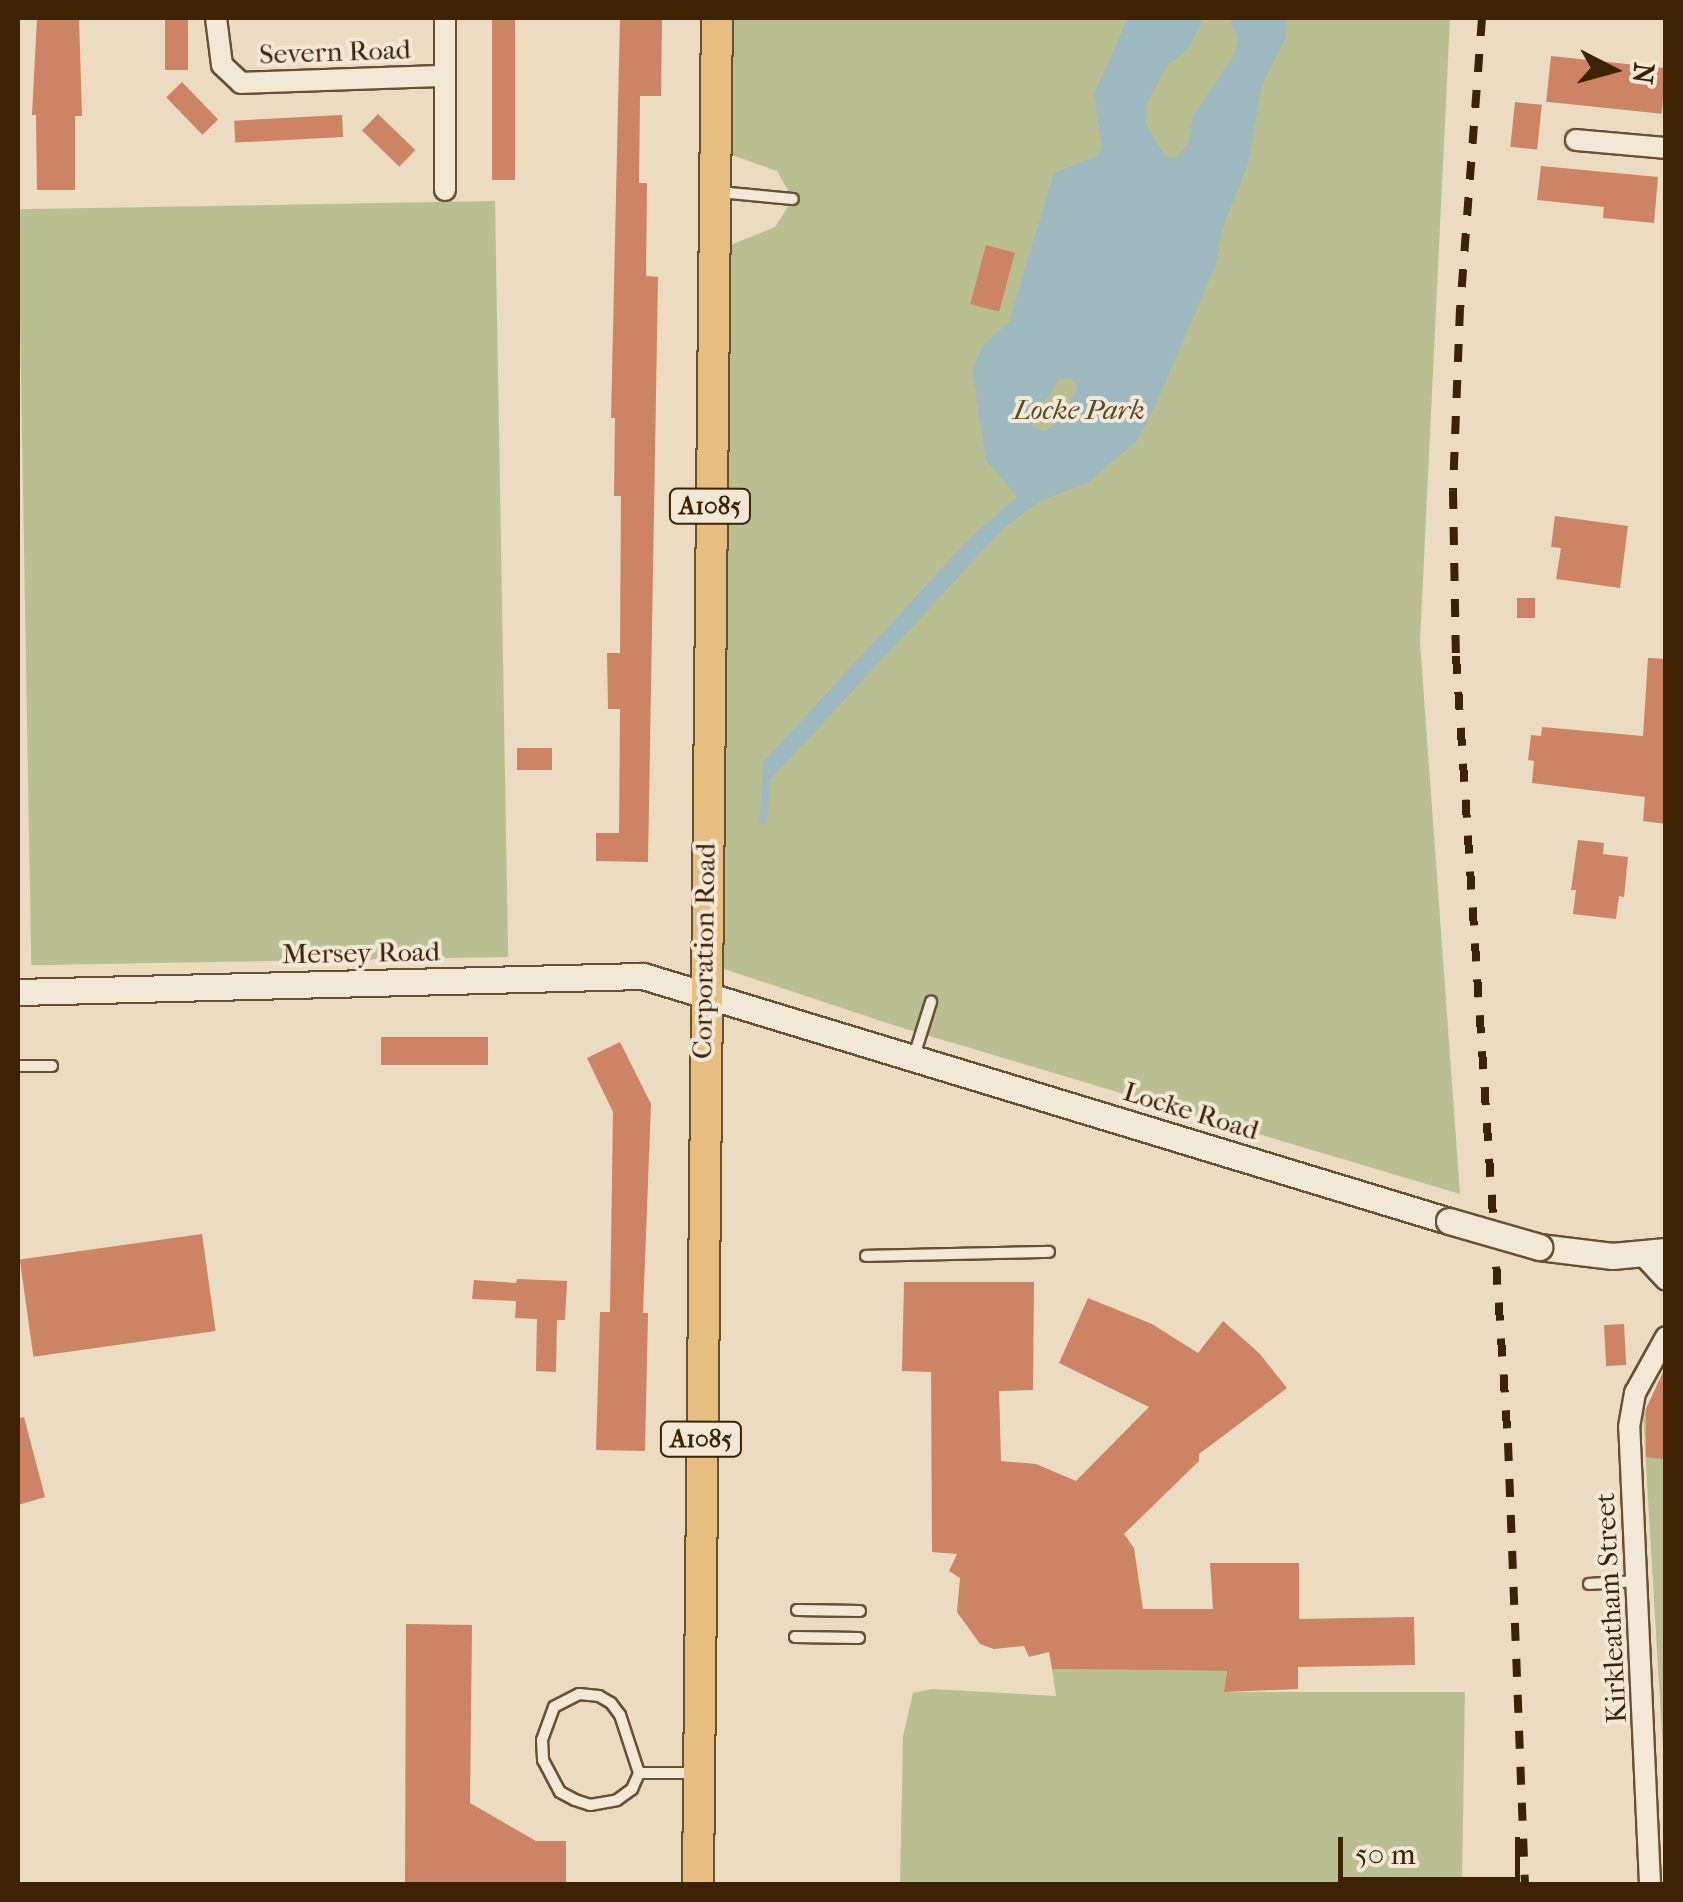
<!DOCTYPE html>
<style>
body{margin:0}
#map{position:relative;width:1683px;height:1902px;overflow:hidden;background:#ebdbc1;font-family:"IM FELL French Canon",serif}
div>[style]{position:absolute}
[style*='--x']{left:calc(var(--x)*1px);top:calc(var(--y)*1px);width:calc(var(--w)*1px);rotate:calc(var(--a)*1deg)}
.green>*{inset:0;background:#babf91;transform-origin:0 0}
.water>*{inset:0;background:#9eb8bf}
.building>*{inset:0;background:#cc8464;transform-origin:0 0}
.roads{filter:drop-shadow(2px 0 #685132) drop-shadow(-2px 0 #685132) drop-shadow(0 2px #685132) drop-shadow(0 -2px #685132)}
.service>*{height:10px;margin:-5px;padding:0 5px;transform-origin:5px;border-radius:5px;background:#f2e8d7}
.minor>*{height:20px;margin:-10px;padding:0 10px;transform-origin:10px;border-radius:10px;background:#f2e8d7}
.tertiary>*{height:25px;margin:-12.5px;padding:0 12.5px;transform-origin:12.5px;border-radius:12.5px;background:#f2e8d7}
.primary>*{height:30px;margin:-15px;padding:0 15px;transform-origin:15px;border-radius:15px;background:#e6be80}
.rail>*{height:8px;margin-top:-4px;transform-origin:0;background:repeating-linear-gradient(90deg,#3d2303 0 18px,transparent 0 36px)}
.bridges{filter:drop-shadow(2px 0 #685132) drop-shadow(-2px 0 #685132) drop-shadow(0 2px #685132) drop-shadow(0 -2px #685132)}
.tertiary-bridge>*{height:25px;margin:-12.5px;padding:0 12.5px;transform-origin:12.5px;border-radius:12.5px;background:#f2e8d7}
span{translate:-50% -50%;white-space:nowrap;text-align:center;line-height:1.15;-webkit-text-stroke:8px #f2e8d7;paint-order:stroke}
.shield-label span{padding:2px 8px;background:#f2e8d7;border:2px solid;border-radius:8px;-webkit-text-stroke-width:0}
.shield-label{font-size:25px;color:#3d2303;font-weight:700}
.street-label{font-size:28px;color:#3d2303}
.park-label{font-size:28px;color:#5c4a26;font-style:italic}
.frame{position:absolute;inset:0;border:20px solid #3d2303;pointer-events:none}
.north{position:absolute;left:1563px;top:20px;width:100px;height:100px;-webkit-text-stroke:8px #f2e8d7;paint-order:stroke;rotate:96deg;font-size:28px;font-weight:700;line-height:40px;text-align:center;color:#3d2303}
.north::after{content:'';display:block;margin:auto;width:35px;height:45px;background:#3d2303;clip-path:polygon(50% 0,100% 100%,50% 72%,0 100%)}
.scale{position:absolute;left:1338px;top:1837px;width:182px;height:45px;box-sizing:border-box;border:5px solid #3d2303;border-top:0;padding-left:12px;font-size:30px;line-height:35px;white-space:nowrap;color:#3d2303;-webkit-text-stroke:8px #f2e8d7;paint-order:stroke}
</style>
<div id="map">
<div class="green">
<i style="clip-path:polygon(731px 18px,1450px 18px,1420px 642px,1460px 1194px,896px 1026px,721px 968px,728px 246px,775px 227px,793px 199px,777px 171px,729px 154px)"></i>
<i style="left:495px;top:201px;width:756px;height:477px;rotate:89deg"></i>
<i style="clip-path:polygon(1665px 1368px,1665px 1751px,1663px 1751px,1643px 1415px)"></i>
<i style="clip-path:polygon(1052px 1669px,1227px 1671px,1225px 1692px,1465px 1692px,1462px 1884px,900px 1884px,903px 1736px,913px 1693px,932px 1689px,1056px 1696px)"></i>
</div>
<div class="water">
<i style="clip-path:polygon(evenodd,1128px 18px,1204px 18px,1189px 48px,1167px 66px,1146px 105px,1146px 125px,1165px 156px,1177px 158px,1188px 143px,1193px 116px,1234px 55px,1238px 40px,1229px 18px,1287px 18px,1285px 40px,1262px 85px,1248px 164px,1222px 229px,1217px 262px,1156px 404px,1137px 441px,1087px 483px,1040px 501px,1002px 530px,770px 780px,767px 824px,759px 824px,764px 761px,969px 539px,1017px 497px,986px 460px,972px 370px,984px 344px,1009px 322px,1054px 173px,1097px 156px,1102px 147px,1094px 94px,1128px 18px,1071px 378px,1078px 388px,1056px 423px,1045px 431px,1032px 427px,1033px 404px,1046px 400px,1059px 380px,1071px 378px)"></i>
</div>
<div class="building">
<i style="clip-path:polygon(37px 18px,79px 18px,82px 116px,75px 116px,75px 190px,37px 190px,36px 115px,32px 115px)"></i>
<i style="left:165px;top:18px;width:23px;height:52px"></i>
<i style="left:492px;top:18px;width:23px;height:162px"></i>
<i style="clip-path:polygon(620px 18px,662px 18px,661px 96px,640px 96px,639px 183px,647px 183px,646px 276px,658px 277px,648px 862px,596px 861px,596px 833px,619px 833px,620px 709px,608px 709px,607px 653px,620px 653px,621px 496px,614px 496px,615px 418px,611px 418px)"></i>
<i style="left:1551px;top:56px;width:116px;height:46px;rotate:6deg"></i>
<i style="left:182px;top:82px;width:52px;height:22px;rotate:46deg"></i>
<i style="left:1515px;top:102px;width:27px;height:45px;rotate:6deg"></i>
<i style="left:378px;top:114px;width:52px;height:23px;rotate:44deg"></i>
<i style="left:342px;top:115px;width:22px;height:108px;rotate:87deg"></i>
<i style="clip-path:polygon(1541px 166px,1658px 177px,1654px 223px,1603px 218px,1604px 207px,1537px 200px)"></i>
<i style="left:986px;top:245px;width:30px;height:61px;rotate:15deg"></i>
<i style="clip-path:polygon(1555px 516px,1628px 526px,1620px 588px,1556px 579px,1561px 548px,1551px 547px)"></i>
<i style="left:1517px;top:598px;width:18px;height:20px"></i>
<i style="clip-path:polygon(1648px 658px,1666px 659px,1666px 824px,1643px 821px,1645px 797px,1532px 783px,1534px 761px,1528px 760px,1531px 735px,1541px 736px,1542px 727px,1643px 736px)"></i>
<i style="left:517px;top:748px;width:35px;height:22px"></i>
<i style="clip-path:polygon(1578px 840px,1604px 843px,1603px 854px,1628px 857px,1624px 897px,1619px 896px,1616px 919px,1573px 914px,1576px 890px,1571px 890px)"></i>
<i style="left:488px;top:1037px;width:28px;height:107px;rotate:90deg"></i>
<i style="clip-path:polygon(620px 1042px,651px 1104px,643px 1313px,648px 1313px,645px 1451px,596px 1450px,600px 1312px,610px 1312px,613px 1112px,587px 1058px)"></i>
<i style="left:202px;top:1234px;width:98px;height:184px;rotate:82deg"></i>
<i style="clip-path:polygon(517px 1279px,567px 1281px,565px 1320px,557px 1320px,556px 1372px,536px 1371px,537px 1319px,515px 1318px,516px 1301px,472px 1299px,474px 1280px,516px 1283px)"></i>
<i style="clip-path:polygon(904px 1282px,1034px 1282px,1033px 1390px,999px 1391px,1001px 1461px,1036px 1464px,1076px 1481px,1149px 1407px,1059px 1363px,1088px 1298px,1152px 1324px,1198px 1353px,1223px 1321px,1259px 1353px,1287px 1388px,1199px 1454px,1199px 1461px,1124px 1534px,1134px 1548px,1143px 1609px,1213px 1609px,1210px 1563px,1299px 1563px,1299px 1619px,1414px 1617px,1415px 1665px,1298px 1667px,1298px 1689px,1224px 1692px,1227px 1671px,1052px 1669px,1049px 1652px,1029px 1657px,1024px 1646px,994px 1649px,980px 1644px,957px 1612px,960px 1578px,949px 1571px,957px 1554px,932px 1552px,931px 1372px,902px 1371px)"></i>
<i style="left:1624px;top:1324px;width:41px;height:20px;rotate:87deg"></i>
<i style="clip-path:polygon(1666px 1366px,1666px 1451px,1662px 1459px,1646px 1457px,1646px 1409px)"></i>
<i style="clip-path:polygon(24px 1417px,45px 1497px,18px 1505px,18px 1418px)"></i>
<i style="clip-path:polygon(406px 1624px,472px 1625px,470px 1803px,536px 1841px,566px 1841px,566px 1884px,405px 1884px)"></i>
</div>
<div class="roads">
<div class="service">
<i style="--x:719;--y:192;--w:74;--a:5.4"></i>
<i style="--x:914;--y:1056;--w:57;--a:-72.5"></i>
<i style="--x:18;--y:1066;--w:34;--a:0"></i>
<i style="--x:866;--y:1256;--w:183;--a:-1.3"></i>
<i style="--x:1589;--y:1584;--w:48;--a:-3.6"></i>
<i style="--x:797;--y:1610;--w:63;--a:0.9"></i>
<i style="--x:795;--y:1637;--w:64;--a:0.9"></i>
<i style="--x:639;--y:1773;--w:61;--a:-108.1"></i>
<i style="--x:620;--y:1715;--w:15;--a:-127"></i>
<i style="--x:611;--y:1703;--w:14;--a:-150"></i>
<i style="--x:599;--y:1696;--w:20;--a:-174"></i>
<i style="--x:579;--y:1694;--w:28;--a:153"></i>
<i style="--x:554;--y:1707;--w:35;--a:110"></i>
<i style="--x:542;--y:1740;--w:20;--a:87"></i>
<i style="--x:543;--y:1760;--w:36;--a:62"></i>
<i style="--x:560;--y:1792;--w:17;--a:28"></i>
<i style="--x:575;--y:1800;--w:16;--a:18"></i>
<i style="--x:590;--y:1805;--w:27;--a:-10"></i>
<i style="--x:617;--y:1800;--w:19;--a:-36"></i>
<i style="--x:632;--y:1789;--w:17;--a:-66"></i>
<i style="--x:639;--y:1773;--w:58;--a:0"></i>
</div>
<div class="minor">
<i style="--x:216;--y:18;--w:47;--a:82.7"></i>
<i style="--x:222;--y:65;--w:26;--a:43"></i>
<i style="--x:241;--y:83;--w:203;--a:-2"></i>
<i style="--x:1576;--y:140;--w:90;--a:5.1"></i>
<i style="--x:445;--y:190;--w:172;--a:-90"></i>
<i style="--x:1642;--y:1254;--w:35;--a:47"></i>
<i style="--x:1650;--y:1884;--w:457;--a:-92.6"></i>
<i style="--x:1629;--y:1427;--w:35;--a:-80"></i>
<i style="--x:1635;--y:1393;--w:64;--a:-61"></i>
</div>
<div class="tertiary">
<i style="--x:18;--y:992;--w:625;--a:-1.47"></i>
<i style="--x:643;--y:976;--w:842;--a:16.91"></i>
<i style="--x:1539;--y:1247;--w:74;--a:7"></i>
<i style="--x:1612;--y:1256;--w:54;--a:-5.3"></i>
</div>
<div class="primary">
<i style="--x:698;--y:1884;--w:1866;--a:-89.42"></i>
</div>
</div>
<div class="rail">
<i style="--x:1482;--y:18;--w:291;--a:94.3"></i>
<i style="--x:1460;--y:308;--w:183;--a:92.2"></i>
<i style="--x:1453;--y:491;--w:165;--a:89"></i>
<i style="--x:1456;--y:656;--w:789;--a:86.22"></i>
<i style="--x:1508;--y:1443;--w:441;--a:87.8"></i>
</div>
<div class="bridges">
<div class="tertiary-bridge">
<i style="--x:1449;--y:1221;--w:94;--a:16.1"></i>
</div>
</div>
<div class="shield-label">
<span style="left:710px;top:506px">A1085</span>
<span style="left:701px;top:1439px">A1085</span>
</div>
<div class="street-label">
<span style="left:335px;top:52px;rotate:-2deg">Severn Road</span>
<span style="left:704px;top:951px;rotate:-89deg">Corporation Road</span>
<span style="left:361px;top:953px;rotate:-1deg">Mersey Road</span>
<span style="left:1191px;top:1111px;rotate:17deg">Locke Road</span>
<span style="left:1611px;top:1608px;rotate:-93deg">Kirkleatham Street</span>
</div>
<div class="park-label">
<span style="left:1079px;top:410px">Locke Park</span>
</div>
<div class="frame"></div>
<div class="north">N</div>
<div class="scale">50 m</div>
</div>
